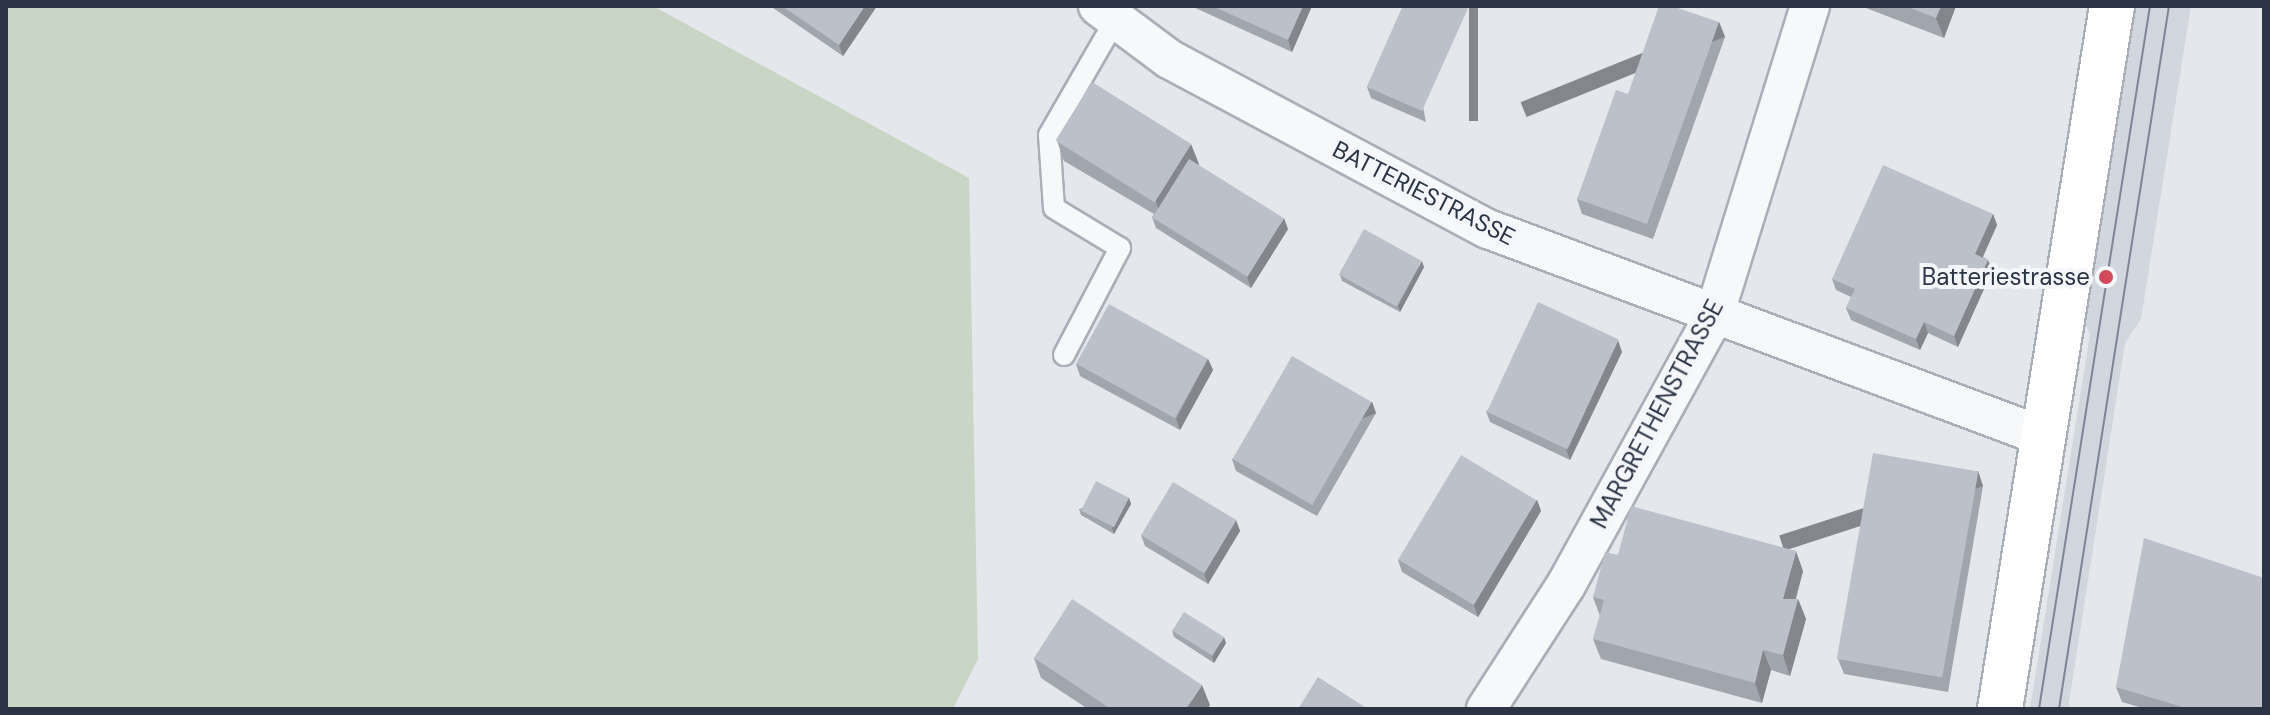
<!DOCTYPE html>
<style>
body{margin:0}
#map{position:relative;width:2270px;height:715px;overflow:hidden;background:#e4e7ec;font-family:"DM Sans",sans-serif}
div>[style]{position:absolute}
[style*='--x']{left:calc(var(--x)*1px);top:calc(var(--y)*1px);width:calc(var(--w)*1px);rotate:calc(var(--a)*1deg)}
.built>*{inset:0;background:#d2d6de}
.green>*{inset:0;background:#c9d6c5}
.roads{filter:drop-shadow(2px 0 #a9aeb7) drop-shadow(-2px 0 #a9aeb7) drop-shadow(0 2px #a9aeb7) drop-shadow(0 -2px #a9aeb7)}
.service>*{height:20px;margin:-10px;padding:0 10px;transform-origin:10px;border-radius:10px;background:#f7f8fa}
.minor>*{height:38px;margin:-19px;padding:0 19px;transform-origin:19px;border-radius:19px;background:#f7f8fa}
.secondary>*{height:44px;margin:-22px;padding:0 22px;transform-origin:22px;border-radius:22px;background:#fff}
.tram>*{height:2px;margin:-1px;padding:0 1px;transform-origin:1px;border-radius:1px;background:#7d8696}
.wall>*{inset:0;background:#a1a5ae}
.shaded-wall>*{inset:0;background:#83868d;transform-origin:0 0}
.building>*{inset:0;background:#bbc0ca;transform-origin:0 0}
.dots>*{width:22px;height:22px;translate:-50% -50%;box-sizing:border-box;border:4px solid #f4f6f9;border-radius:50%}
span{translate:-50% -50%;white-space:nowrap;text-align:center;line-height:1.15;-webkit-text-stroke:8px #f4f6f9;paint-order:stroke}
.street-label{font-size:24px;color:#2b3445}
.poi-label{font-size:24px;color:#2b3445}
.right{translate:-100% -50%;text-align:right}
.frame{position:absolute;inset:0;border:8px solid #2b3445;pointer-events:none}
</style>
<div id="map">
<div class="built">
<i style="clip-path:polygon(2130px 6px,2191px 6px,2141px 319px,2125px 343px,2068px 709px,2030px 709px,2090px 334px,2079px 309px)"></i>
</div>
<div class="green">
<i style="clip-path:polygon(6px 6px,653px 6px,969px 178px,978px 659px,953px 709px,6px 709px)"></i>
</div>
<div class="roads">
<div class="service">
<i style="--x:1064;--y:355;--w:121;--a:-62.4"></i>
<i style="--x:1120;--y:248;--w:77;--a:-148.8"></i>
<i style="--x:1054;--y:208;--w:73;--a:-93.9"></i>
<i style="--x:1049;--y:135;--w:134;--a:-60"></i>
</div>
<div class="minor">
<i style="--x:1098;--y:6;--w:89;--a:36.7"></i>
<i style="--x:1169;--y:59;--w:361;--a:28.1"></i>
<i style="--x:1488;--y:229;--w:591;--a:20.49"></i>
<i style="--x:1486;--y:709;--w:148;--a:-57.2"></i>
<i style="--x:1566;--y:585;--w:307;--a:-61.2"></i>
<i style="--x:1714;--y:316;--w:325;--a:-72.8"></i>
</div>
<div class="secondary">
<i style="--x:2000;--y:709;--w:712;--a:-80.95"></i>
</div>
</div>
<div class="tram">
<i style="--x:2039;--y:709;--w:712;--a:-81.03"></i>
<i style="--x:2059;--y:709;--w:712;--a:-81.11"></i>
</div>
<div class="wall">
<i style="clip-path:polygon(772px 6px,877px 6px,843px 56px,773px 8px)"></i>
<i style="clip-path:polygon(1191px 6px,1312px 6px,1292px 52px)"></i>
<i style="clip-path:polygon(1403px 6px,1426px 122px,1371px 98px,1367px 87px)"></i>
<i style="clip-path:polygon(1865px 6px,1956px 6px,1944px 38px,1866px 8px)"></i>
<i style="clip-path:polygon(1719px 22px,1725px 37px,1653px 239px,1582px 214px,1577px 199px,1628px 94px)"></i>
<i style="clip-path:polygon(1057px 141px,1199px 164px,1198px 165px,1288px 229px,1251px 288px,1156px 228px,1152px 217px,1154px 214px,1064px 161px)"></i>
<i style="clip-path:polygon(1993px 214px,1997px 225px,1983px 257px,1988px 260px,1992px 271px,1958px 347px,1928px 333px,1920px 350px,1851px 320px,1846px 308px,1851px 297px,1836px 290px,1832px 279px)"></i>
<i style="clip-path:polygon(1424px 267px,1400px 312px,1342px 281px,1340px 275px)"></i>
<i style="clip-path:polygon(1622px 352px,1570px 460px,1490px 422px,1486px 411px)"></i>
<i style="clip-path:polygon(1208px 359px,1213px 370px,1180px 430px,1080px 376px,1076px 364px)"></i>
<i style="clip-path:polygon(1372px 402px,1376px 413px,1317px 516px,1236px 471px,1232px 459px)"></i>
<i style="clip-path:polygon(1978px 471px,1983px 486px,1948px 692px,1844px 674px,1838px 659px)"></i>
<i style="clip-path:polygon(1129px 498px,1131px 504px,1114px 534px,1081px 515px,1079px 509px)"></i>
<i style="clip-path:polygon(1537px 500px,1541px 511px,1478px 617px,1402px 572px,1398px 560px)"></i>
<i style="clip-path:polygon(1236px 520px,1240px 531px,1208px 584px,1145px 546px,1141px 535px)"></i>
<i style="clip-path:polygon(1618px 555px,1803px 571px,1796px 599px,1798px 599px,1806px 619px,1790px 676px,1771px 670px,1762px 703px,1601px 659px,1593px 639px,1600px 616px,1593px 597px)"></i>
<i style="clip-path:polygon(1172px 630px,1226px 643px,1214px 663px,1174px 637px)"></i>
<i style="clip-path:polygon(1034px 658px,1210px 705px,1207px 709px,1088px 709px,1041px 678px)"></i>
<i style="clip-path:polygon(2116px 687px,2264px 709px,2146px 709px,2122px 702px)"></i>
</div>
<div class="shaded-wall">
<i style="clip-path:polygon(865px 6px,877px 6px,843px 56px,839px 45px)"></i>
<i style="clip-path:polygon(1303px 6px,1312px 6px,1292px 52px,1288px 40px)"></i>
<i style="left:1469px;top:6px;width:9px;height:115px"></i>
<i style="clip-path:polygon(1941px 6px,1956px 6px,1944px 38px,1936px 18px)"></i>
<i style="left:1719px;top:22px;width:16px;height:214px;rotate:68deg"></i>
<i style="clip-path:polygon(1191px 144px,1199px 164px,1162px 219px,1155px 199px)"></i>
<i style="clip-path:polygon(1993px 214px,1997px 225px,1979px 265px,1975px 254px)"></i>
<i style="clip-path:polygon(1284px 218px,1288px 229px,1251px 288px,1247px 277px)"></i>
<i style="clip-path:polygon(1988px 260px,1992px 271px,1958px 347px,1954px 336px)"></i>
<i style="clip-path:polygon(1422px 261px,1424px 267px,1400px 312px,1398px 306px)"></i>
<i style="clip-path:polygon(1924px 322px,1928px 333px,1920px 350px,1916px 339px)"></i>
<i style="clip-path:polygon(1618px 340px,1622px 352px,1570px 460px,1566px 449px)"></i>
<i style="clip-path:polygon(1208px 359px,1213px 370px,1180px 430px,1176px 419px)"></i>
<i style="left:1372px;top:402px;width:12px;height:119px;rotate:70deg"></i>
<i style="left:1978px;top:471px;width:16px;height:209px;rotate:72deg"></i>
<i style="clip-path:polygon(1129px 498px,1131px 504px,1114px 534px,1112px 528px)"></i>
<i style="clip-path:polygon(1537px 500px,1541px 511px,1478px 617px,1474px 605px)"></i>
<i style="clip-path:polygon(1236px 520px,1240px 531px,1208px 584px,1204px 573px)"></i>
<i style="clip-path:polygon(1796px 551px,1803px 571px,1790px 619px,1783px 599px)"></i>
<i style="clip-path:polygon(1798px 599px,1806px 619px,1790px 676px,1783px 655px)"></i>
<i style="clip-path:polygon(1224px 637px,1226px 643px,1214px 663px,1212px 657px)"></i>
<i style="clip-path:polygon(1763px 650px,1771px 670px,1762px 703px,1755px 683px)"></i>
<i style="clip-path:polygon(1202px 685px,1210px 705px,1207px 709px,1186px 709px)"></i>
</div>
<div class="building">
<i style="clip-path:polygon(782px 6px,865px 6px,839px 45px)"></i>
<i style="clip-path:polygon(1212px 6px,1303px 6px,1288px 40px)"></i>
<i style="clip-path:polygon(1403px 6px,1469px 6px,1422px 111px,1367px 87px)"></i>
<i style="clip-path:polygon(1659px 6px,1672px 6px,1719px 22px,1647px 224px,1577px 199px,1616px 90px,1628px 94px)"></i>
<i style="clip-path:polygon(1905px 6px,1941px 6px,1936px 18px)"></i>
<i style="left:1092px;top:82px;width:117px;height:69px;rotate:32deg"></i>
<i style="left:1189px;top:159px;width:112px;height:69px;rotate:32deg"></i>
<i style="clip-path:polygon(1883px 165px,1993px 214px,1975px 254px,1988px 260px,1954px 336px,1924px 322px,1916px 339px,1846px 308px,1855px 289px,1832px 279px)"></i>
<i style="left:1364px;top:229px;width:66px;height:52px;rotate:29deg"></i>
<i style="left:1538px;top:302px;width:89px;height:121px;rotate:25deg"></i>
<i style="left:1109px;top:304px;width:113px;height:68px;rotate:29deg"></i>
<i style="left:1292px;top:356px;width:92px;height:119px;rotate:30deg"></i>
<i style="left:1873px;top:453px;width:107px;height:209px;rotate:10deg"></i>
<i style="left:1461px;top:455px;width:88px;height:122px;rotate:31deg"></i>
<i style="left:1096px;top:481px;width:37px;height:33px;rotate:27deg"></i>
<i style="left:1173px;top:482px;width:74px;height:62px;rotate:31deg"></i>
<i style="clip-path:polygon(1631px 506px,1796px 551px,1783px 599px,1798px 599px,1783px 655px,1763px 650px,1755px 683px,1593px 639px,1604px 600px,1593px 597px,1605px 552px,1618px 555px)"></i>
<i style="clip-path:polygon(2144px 538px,2264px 578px,2264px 709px,2189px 709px,2116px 687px)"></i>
<i style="clip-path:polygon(1072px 599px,1202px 685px,1186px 709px,1111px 709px,1034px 658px)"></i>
<i style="left:1184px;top:612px;width:47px;height:22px;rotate:32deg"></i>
<i style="clip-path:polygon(1318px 677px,1368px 709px,1298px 709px)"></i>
</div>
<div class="dots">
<i style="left:2106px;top:277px;background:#d1495b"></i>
</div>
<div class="street-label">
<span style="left:1424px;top:193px;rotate:27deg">BATTERIESTRASSE</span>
<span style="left:1657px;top:414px;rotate:-62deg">MARGRETHENSTRASSE</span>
</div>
<div class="poi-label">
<span class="right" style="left:2090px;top:277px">Batteriestrasse</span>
</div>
<div class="frame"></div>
</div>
